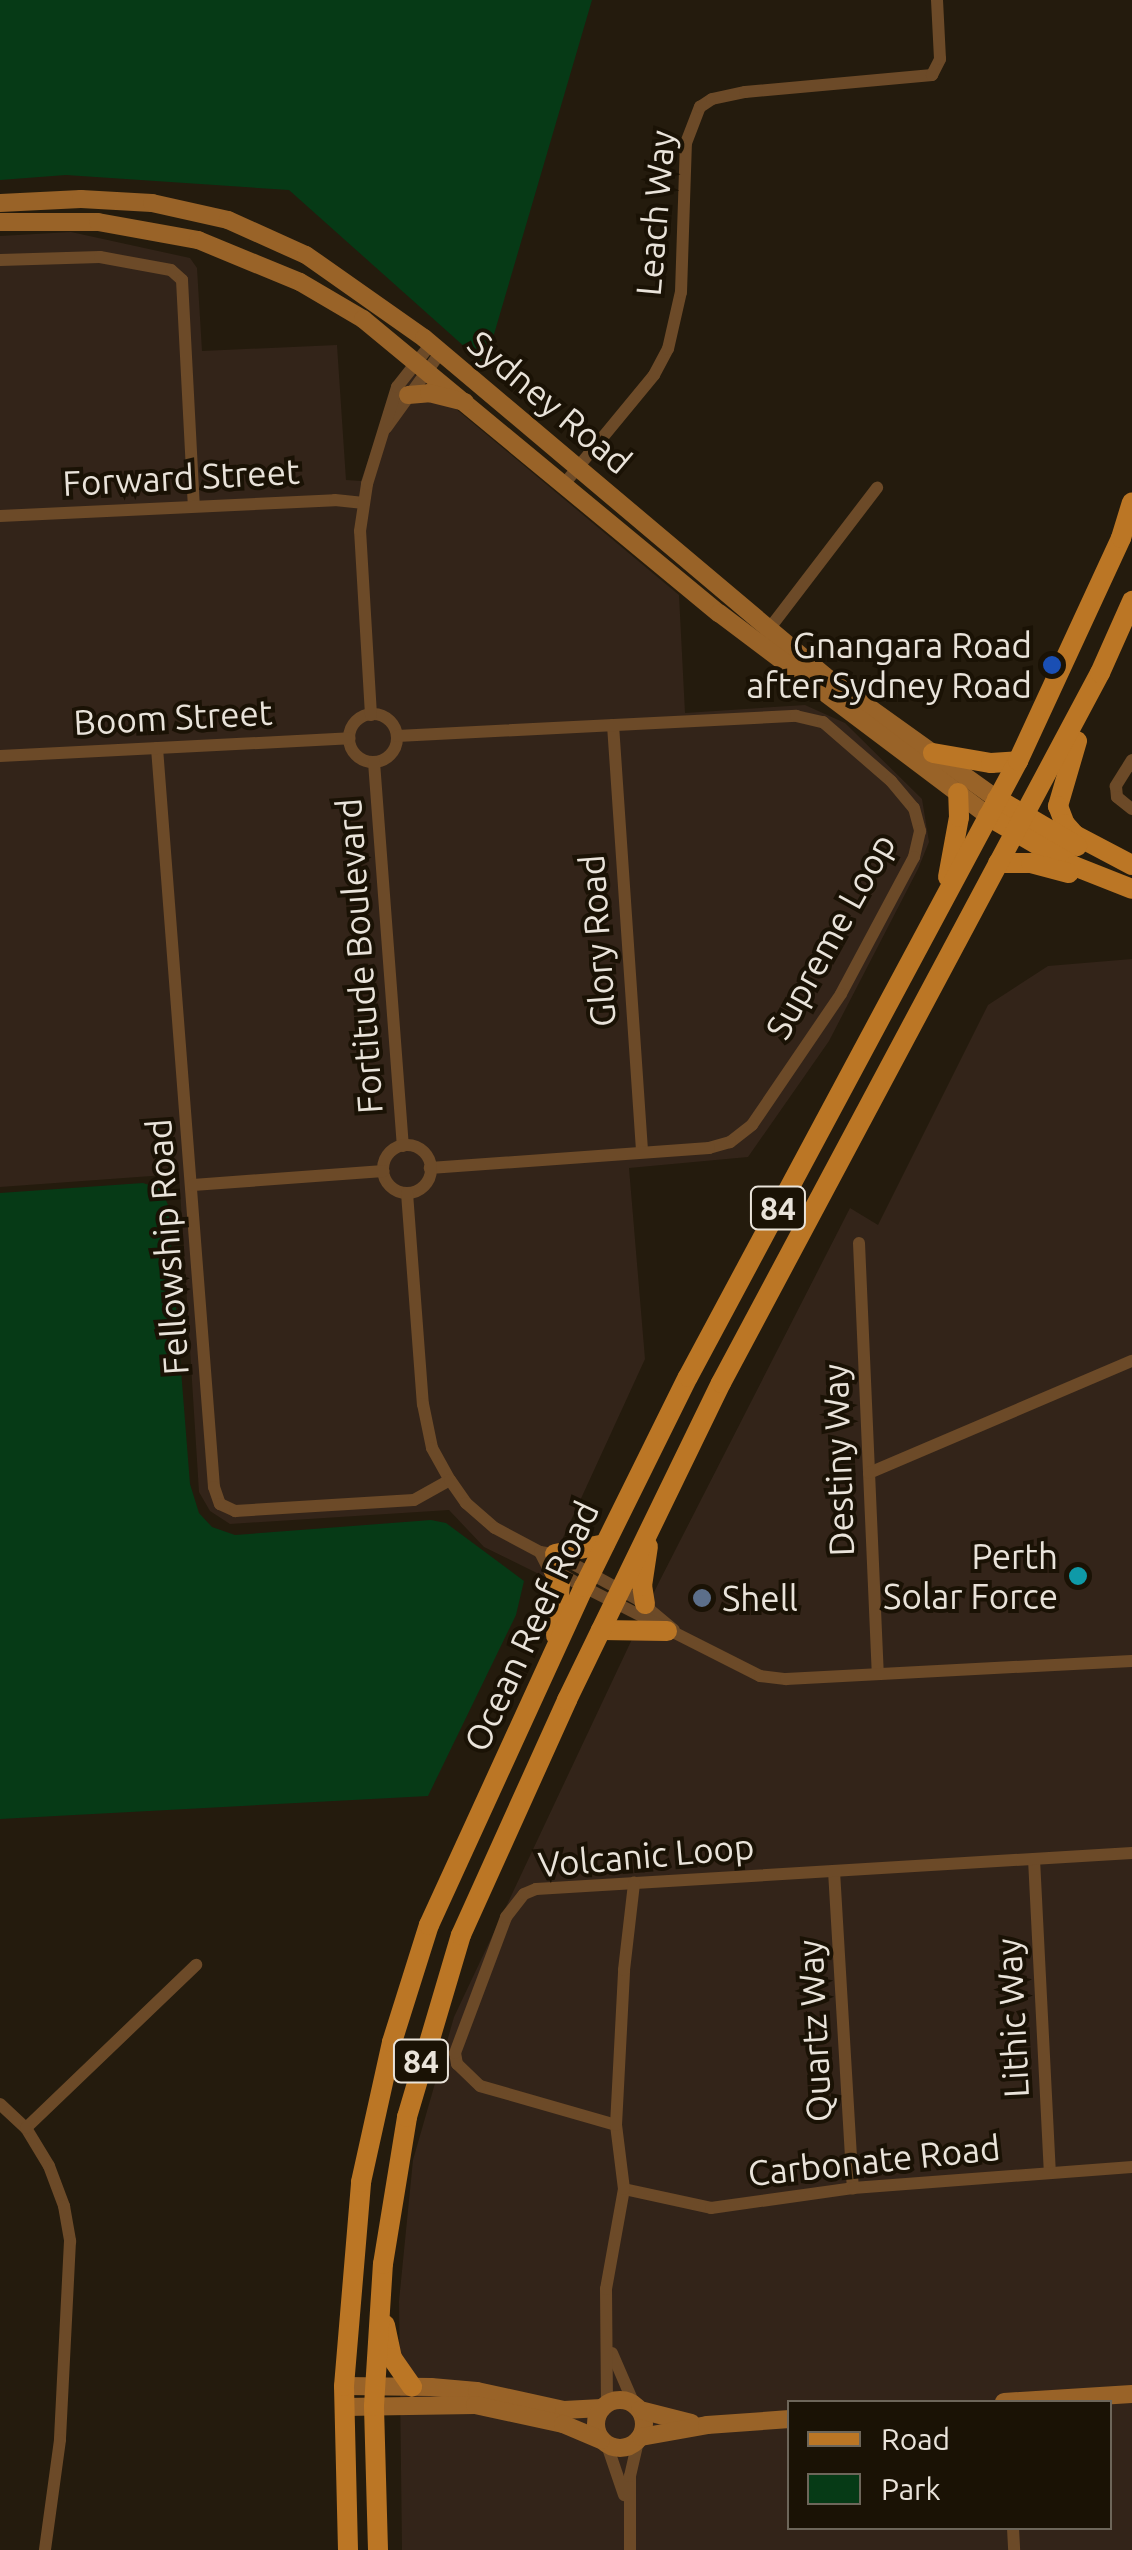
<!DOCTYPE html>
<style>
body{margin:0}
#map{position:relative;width:1132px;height:2550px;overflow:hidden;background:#241b0d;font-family:Ubuntu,sans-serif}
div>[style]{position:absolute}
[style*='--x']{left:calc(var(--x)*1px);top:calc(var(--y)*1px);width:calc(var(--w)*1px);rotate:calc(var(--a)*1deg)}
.industrial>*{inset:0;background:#332419}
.green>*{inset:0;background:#063a16}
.street>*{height:12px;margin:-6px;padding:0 6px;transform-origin:6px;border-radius:6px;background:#6c4a28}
.street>.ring{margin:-6px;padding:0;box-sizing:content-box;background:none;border:12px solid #6c4a28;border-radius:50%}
.secondary>*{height:18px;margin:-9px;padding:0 9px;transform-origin:9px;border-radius:9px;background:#996328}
.secondary>.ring{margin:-9px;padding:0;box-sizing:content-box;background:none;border:18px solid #996328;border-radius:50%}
.primary>*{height:20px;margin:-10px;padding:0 10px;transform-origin:10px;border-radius:10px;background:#bb7625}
.dots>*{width:28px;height:28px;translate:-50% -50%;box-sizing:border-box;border:5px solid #1a1205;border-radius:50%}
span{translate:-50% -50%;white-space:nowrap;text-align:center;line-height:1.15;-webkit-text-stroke:8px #1a1205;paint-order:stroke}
.shield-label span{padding:2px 8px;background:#1a1205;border:2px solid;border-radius:8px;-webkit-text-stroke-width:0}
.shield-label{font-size:32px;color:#e9e3da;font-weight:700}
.street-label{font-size:35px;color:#e9e3da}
.poi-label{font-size:35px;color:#e9e3da}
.right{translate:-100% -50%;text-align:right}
.left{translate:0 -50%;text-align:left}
.legend{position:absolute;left:787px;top:2400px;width:325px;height:130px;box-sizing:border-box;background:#1a1205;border:2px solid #6d665a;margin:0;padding:12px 18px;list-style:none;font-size:30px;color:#e9e3da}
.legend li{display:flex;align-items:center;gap:20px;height:50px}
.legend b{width:50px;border:2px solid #6d665a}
</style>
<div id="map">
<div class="industrial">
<i style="clip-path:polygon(71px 232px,190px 258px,197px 268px,202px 351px,337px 345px,346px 480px,361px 481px,391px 394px,407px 368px,679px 595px,685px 713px,805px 705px,845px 723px,922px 799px,929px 842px,918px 869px,829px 1041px,748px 1157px,629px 1168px,645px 1359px,545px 1577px,484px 1547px,449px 1510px,230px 1524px,210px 1511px,199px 1492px,179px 1174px,0 1187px,0 236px)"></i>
<i style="clip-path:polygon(evenodd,1132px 959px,1132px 2550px,402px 2550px,399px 2301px,413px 2160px,454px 2017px,658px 1584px,850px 1208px,878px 1225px,988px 1005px,1048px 966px,1132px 959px,790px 2402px,1110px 2402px,1110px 2528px,790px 2528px,790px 2402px)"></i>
</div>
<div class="green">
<i style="clip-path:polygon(0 0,592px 0,485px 365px,289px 190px,66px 175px,0 180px)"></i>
<i style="clip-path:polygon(143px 1183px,161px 1189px,168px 1205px,190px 1484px,199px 1513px,212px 1527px,235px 1535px,431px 1520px,446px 1523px,524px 1581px,516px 1615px,428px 1796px,0 1819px,0 1193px)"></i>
</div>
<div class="street">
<i style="--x:0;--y:260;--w:100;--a:-1.7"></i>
<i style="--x:100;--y:257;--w:72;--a:10.4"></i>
<i style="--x:171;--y:270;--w:15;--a:42"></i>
<i style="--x:182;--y:280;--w:226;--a:87"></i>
<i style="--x:386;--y:428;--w:92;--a:-54.2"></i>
<i style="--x:565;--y:483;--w:140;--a:-50.5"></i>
<i style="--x:654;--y:375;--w:30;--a:-62"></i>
<i style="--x:668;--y:349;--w:58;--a:-77.2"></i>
<i style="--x:681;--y:292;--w:149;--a:-88.1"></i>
<i style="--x:686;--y:143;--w:39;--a:-69"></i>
<i style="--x:700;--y:107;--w:14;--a:-34"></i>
<i style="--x:712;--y:99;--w:34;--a:-12"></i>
<i style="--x:745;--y:92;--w:188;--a:-5.2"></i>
<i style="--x:932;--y:75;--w:18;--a:-63"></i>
<i style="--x:940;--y:59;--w:59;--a:-92.9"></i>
<i style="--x:0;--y:516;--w:335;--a:-2.7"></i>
<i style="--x:335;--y:500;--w:29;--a:6"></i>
<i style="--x:766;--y:633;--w:183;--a:-52.6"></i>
<i class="ring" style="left:349px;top:714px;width:36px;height:36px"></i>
<i style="--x:371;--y:715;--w:184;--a:-93.4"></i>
<i style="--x:360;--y:531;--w:48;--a:-81.5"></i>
<i style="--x:367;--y:484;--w:102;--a:-72.8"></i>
<i style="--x:397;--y:387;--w:55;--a:-51.7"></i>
<i style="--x:613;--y:725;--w:428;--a:86.1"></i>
<i style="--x:397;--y:736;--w:400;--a:-2.9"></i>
<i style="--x:796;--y:716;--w:28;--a:13"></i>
<i style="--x:823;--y:722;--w:90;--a:40.9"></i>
<i style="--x:891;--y:781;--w:35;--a:50"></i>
<i style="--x:914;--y:808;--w:24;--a:75"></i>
<i style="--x:920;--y:831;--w:27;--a:103"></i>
<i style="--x:914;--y:857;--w:155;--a:118.1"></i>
<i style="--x:841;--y:994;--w:158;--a:124.2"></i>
<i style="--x:752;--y:1125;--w:28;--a:142"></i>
<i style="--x:730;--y:1142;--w:22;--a:164"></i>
<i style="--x:709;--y:1148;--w:280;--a:175.9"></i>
<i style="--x:157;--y:748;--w:741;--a:85.59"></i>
<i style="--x:214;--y:1487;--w:18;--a:71"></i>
<i style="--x:220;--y:1504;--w:17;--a:25"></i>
<i style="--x:235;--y:1511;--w:179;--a:-3.5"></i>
<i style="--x:414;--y:1500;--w:41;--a:-29.1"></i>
<i style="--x:0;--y:756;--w:350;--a:-2.9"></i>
<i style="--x:1132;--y:760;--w:31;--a:122"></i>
<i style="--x:1116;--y:786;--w:11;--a:85"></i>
<i style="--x:1117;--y:797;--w:19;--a:39"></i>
<i style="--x:374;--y:762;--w:385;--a:85.7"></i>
<i class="ring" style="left:383px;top:1145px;width:36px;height:36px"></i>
<i style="--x:193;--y:1185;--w:191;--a:-4.2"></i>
<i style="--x:407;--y:1193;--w:212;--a:85.7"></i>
<i style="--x:423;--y:1404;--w:45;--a:78.4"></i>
<i style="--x:432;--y:1448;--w:37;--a:61"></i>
<i style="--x:450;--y:1480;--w:28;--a:55"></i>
<i style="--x:466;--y:1503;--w:38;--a:41"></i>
<i style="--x:495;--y:1528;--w:51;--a:28.1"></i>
<i style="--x:540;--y:1552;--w:15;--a:8"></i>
<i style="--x:555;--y:1554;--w:94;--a:28.8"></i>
<i style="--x:637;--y:1599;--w:48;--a:40"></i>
<i style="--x:859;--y:1243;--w:431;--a:87.5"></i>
<i style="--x:869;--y:1473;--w:286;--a:-23.1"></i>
<i style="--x:540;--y:1552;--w:16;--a:63"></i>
<i style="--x:547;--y:1566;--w:43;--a:29.6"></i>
<i style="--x:584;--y:1587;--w:197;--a:26.8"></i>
<i style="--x:760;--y:1676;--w:26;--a:7"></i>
<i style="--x:786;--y:1679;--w:346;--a:-3"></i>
<i style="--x:1034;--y:1859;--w:314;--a:87.1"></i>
<i style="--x:834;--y:1871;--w:318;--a:86.6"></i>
<i style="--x:0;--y:2104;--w:35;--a:43"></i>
<i style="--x:26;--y:2128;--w:44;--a:58.8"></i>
<i style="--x:49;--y:2166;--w:43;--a:69.4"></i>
<i style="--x:64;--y:2206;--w:36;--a:80"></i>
<i style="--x:70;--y:2241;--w:199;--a:92.9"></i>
<i style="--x:60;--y:2440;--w:111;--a:97.8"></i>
<i style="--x:616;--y:2125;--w:141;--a:-164"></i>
<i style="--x:480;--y:2086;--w:32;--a:-136"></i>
<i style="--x:457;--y:2064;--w:11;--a:-100"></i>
<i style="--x:455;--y:2053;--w:145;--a:-69.4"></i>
<i style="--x:506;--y:1917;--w:29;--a:-52"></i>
<i style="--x:524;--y:1894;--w:13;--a:-23"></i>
<i style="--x:536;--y:1889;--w:597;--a:-3.46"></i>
<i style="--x:26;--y:2128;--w:236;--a:-43.8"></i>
<i style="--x:624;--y:2189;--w:89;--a:12.3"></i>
<i style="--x:711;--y:2208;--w:143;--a:-8"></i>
<i style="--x:853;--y:2188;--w:280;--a:-4.3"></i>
<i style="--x:612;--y:2353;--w:56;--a:66.7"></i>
<i style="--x:607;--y:2404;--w:115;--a:-90.5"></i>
<i style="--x:606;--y:2289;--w:102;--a:-79.8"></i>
<i style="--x:624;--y:2189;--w:64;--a:-97.1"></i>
<i style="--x:616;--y:2125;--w:155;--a:-87"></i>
<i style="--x:624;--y:1970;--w:88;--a:-83.4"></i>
<i style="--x:607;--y:2445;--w:53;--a:71.2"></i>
<i style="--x:1013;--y:2528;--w:22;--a:87"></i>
<i style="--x:630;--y:2550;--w:74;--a:-90"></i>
<i style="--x:630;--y:2476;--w:35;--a:-77"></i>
</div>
<div class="secondary">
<i style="--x:0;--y:203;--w:81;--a:-2.8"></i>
<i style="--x:81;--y:199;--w:71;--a:3.2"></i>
<i style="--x:152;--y:203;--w:78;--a:12.6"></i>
<i style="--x:228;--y:220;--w:85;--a:24.2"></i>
<i style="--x:306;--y:255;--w:144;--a:35.1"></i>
<i style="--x:424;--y:338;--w:524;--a:40.13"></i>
<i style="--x:825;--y:676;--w:211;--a:35.6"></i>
<i style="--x:0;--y:222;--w:98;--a:0"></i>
<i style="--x:98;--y:222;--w:102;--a:10.2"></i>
<i style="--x:198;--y:240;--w:110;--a:22.4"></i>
<i style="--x:300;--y:282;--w:73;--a:30.4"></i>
<i style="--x:363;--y:319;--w:462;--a:39.6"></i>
<i style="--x:719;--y:613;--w:337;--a:37"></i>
<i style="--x:408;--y:395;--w:21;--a:-5"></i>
<i style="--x:429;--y:393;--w:37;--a:14"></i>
<i style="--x:344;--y:2386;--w:87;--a:0.7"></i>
<i style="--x:431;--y:2387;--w:46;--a:5"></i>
<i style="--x:477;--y:2391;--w:89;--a:12.3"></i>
<i style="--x:564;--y:2410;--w:38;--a:-3"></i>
<i class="ring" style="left:596px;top:2400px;width:30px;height:30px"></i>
<i style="--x:1004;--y:2402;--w:128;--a:-3.6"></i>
<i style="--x:344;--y:2407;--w:131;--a:-0.9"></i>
<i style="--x:475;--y:2405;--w:90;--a:12.2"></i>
<i style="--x:563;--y:2424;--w:41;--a:22.8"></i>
<i style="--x:640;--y:2410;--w:53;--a:14.3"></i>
<i style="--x:641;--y:2437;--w:67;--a:-10.3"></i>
<i style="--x:707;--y:2425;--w:83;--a:-4.1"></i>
</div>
<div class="primary">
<i style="--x:1077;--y:741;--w:68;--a:106.3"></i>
<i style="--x:1058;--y:806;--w:19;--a:69"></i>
<i style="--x:1065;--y:824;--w:15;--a:48"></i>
<i style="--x:1075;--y:835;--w:64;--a:27.8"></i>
<i style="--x:933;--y:753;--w:59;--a:9.8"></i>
<i style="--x:991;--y:763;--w:27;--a:-4"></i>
<i style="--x:997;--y:799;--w:93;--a:30.4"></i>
<i style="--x:988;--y:816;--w:99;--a:30.2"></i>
<i style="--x:1074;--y:866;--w:62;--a:21.6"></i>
<i style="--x:998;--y:863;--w:33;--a:0"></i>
<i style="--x:1031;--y:863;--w:39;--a:15"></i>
<i style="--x:948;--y:877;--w:61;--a:-79.6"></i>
<i style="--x:959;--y:817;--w:24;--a:-92"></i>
<i style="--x:555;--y:1554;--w:51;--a:-11.3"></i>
<i style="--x:553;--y:1569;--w:16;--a:63"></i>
<i style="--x:560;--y:1583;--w:53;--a:94.3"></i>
<i style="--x:645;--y:1604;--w:18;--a:-99"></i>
<i style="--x:642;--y:1586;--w:40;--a:-81.5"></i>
<i style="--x:601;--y:1630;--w:66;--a:0.9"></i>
<i style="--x:385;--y:2325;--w:34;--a:78"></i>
<i style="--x:392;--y:2358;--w:35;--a:55"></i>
<i style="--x:348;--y:2550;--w:164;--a:-91.4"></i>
<i style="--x:344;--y:2386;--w:205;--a:-85.2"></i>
<i style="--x:361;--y:2182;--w:143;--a:-77.5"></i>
<i style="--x:392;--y:2042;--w:123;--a:-72.5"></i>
<i style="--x:429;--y:1925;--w:372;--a:-65.4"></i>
<i style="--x:584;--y:1587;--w:234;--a:-63.7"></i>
<i style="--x:688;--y:1377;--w:699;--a:-61.82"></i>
<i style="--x:1018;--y:761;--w:246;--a:-65.2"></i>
<i style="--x:1121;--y:538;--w:37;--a:-73"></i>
<i style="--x:378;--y:2550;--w:144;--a:-91.6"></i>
<i style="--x:374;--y:2406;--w:142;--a:-86.4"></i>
<i style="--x:383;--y:2264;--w:149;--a:-80.7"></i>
<i style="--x:407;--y:2117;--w:190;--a:-73.5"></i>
<i style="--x:461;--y:1935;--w:258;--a:-65.7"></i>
<i style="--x:567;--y:1700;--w:352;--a:-64.1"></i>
<i style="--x:721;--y:1383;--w:805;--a:-61.91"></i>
<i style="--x:1100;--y:673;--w:79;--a:-66"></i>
</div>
<div class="dots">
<i style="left:1052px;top:665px;background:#1a4fb4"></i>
<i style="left:1078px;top:1576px;background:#0f9aa8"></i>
<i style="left:702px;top:1598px;background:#5c6f8a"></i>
</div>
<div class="shield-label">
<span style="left:778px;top:1208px">84</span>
<span style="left:421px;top:2061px">84</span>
</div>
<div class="street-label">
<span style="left:655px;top:213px;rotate:-85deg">Leach Way</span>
<span style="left:550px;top:402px;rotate:40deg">Sydney Road</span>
<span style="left:181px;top:477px;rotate:-3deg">Forward Street</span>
<span style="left:173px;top:717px;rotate:-3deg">Boom Street</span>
<span style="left:830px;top:936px;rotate:-61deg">Supreme Loop</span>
<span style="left:597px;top:941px;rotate:-94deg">Glory Road</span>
<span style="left:359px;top:956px;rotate:-94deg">Fortitude Boulevard</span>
<span style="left:167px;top:1247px;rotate:-94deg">Fellowship Road</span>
<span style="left:838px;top:1460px;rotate:-92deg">Destiny Way</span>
<span style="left:531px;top:1626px;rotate:-65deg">Ocean Reef Road</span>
<span style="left:646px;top:1855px;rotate:-5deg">Volcanic Loop</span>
<span style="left:1012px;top:2018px;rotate:-93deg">Lithic Way</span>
<span style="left:814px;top:2031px;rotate:-93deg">Quartz Way</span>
<span style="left:874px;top:2160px;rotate:-6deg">Carbonate Road</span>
</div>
<div class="poi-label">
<span class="right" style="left:1032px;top:665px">Gnangara Road<br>after Sydney Road</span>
<span class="right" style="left:1058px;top:1576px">Perth<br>Solar Force</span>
<span class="left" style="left:722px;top:1598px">Shell</span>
</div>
<ul class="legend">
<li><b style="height:12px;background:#bb7625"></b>Road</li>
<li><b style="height:28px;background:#063a16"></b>Park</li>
</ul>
</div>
